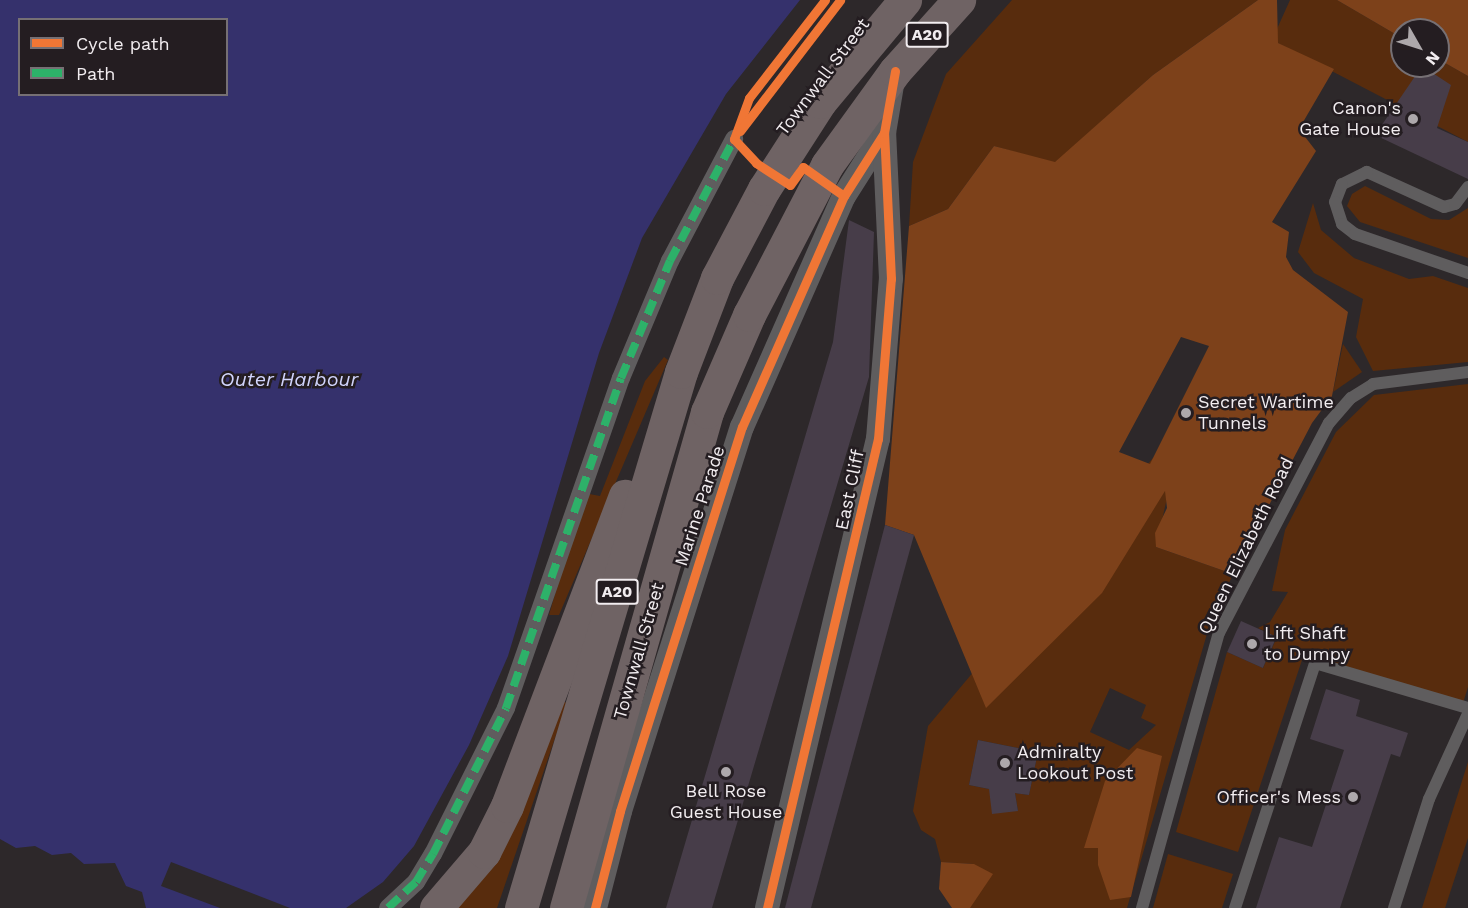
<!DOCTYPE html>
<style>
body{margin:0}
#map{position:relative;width:1468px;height:908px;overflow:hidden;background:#2d282a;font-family:"Work Sans",sans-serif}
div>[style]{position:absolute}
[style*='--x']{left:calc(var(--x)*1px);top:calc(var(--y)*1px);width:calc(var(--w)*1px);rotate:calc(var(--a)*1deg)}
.green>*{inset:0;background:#582c0d}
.forest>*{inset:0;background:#7d411a}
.water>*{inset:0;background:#35316c}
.pier>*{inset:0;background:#2d282a}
.building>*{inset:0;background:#473d49;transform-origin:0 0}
.service>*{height:12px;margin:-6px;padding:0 6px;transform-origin:6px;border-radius:6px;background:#5f5d5e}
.pedestrian>*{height:18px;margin:-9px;padding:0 9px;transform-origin:9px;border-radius:9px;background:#5f5d5e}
.minor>*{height:24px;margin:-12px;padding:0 12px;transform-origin:12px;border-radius:12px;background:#5f5d5e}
.trunk>*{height:33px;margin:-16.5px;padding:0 16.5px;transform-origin:16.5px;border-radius:16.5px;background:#6f6364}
.quiet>*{height:8px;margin-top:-4px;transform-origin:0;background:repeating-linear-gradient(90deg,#2db169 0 15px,transparent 0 23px)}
.cycleway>*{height:9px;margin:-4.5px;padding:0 4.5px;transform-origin:4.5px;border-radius:4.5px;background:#f07635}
.dots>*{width:16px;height:16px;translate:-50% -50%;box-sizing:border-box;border:3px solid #241d21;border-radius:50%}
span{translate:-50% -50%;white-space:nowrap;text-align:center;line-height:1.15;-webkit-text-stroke:5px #241d21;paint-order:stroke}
.shield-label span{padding:2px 4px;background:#241d21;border:2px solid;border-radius:4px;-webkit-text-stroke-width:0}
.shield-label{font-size:16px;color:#f2edf0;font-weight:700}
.street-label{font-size:18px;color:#f2edf0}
.poi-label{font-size:18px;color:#f2edf0}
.right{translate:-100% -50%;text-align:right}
.left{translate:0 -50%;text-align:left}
.water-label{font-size:20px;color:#d1d4fc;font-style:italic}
.legend{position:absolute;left:18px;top:18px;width:210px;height:78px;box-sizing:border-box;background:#241d21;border:2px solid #767074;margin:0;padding:8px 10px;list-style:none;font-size:18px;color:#f2edf0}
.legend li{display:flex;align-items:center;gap:12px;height:30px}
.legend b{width:30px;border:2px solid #767074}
.north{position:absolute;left:1390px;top:18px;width:60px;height:60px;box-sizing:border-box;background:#241d21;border:2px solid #767074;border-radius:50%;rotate:129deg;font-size:16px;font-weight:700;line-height:24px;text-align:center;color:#f2edf0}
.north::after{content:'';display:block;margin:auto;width:21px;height:27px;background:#ada8ab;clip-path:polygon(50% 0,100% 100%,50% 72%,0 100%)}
</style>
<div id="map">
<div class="green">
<i style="clip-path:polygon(1012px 0,1258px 0,1153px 75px,1055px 163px,994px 146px,948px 209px,909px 226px,913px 162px,946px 74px)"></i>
<i style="clip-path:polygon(1290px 0,1337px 0,1402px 38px,1402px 66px,1438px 66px,1438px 59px,1468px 76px,1468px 142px,1272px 40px)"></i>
<i style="clip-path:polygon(1365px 186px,1431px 219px,1449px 220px,1468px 208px,1468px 258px,1360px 222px,1347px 206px,1352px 194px)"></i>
<i style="clip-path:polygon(1313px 203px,1321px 230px,1354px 258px,1409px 279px,1433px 276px,1468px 288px,1468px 362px,1373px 371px,1356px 337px,1363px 299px,1314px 273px,1298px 252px)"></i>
<i style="clip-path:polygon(1343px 344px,1362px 372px,1333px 392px)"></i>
<i style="clip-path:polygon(664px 357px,668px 360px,559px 615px,549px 615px,584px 493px,600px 496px,645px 381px)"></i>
<i style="clip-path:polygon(1468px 384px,1468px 687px,1463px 703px,1304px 654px,1238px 852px,1176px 832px,1227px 652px,1263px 668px,1277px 637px,1258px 628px,1270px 622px,1288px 592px,1272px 591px,1285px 530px,1336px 432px,1374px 395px)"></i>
<i style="clip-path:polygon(evenodd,1153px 458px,1162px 460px,1167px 498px,1156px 547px,1233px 574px,1209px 627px,1127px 908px,952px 908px,974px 864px,941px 862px,935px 839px,921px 830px,913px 811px,928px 726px,1153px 458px,1110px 688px,1146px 705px,1141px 718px,1156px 725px,1129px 750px,1090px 732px,1110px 688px,1153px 458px,978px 740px,1038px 752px,1029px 795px,1015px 793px,1018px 811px,989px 789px,969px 785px,978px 740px)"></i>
<i style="clip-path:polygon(560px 700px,567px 703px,497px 908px,455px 908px)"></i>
<i style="clip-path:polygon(1468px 762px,1468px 838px,1445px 908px,1422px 908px)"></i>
<i style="clip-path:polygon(1168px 854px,1233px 874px,1222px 908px,1153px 908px)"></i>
</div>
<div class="forest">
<i style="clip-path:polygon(evenodd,1258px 0,1277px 0,1278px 43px,1334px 69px,1299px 129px,1316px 151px,1272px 222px,1289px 232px,1286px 257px,1293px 270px,1348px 312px,1332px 396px,1312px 423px,1233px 574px,1156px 547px,1155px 533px,1167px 508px,1165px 491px,1102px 593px,986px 708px,914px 535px,885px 525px,909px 226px,948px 209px,994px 146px,1055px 162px,1153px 75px,1258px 0,1181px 337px,1209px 346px,1150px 464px,1119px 452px,1181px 337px)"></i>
<i style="clip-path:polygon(1337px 0,1468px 0,1468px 76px,1438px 59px,1438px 30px,1402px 30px,1402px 38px)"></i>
<i style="clip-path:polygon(1137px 748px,1162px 756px,1131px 897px,1110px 900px,1098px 865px,1098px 848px,1084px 848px,1105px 781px)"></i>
<i style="clip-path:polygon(941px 862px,974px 864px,993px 874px,970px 908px,952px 908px,939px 889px)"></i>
</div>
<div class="water">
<i style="clip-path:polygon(evenodd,0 0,800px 0,726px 94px,642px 238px,599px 353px,508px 656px,469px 745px,414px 846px,383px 882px,346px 908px,146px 908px,142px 892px,126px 886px,115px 863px,84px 864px,71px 853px,52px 855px,35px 846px,16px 848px,0 839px,0 0,20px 20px,226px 20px,226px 94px,20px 94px,20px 20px)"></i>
</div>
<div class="pier">
<i style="clip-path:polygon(171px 862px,290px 908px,220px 908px,161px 886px)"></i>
</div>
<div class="building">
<i style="clip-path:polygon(1422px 66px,1451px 85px,1437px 128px,1468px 142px,1468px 179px,1375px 135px)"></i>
<i style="clip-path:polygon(849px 220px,874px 232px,869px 377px,712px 908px,666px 908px,833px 342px)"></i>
<i style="clip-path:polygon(885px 525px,914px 535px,811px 908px,785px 908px)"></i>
<i style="left:1241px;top:621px;width:39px;height:34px;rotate:24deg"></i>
<i style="clip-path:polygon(1326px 689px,1360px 700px,1356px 716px,1408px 733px,1400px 757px,1391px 754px,1340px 908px,1256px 908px,1279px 837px,1312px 847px,1344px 750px,1310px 739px)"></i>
<i style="clip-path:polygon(978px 740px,1038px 752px,1029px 795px,1015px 793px,1018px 811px,992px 814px,989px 789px,969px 785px)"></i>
</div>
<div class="service">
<i style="--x:1468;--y:187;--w:21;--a:127"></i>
<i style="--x:1455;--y:204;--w:11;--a:165"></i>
<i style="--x:1444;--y:207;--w:85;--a:-155.6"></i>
<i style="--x:1367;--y:172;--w:28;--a:154"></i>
<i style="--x:1342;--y:184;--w:19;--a:111"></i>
<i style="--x:1335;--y:202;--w:23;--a:72"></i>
<i style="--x:1342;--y:224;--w:16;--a:38"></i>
<i style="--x:1355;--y:234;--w:120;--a:19"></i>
<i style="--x:1142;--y:908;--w:286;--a:-74.4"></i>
<i style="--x:1219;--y:633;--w:237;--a:-62.4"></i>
<i style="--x:1329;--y:423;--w:33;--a:-49"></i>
<i style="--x:1351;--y:398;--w:26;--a:-32"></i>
<i style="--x:1373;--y:384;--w:96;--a:-7.2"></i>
<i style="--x:1235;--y:908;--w:258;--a:-71.9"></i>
<i style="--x:1315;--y:663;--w:159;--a:16.4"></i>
<i style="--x:1394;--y:908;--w:114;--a:-72.2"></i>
<i style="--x:1429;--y:799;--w:94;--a:-65.4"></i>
</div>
<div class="pedestrian">
<i style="--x:388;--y:908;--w:38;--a:-43"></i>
<i style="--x:416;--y:882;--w:33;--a:-59"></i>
<i style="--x:433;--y:854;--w:163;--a:-63.4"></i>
<i style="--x:506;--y:708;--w:349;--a:-70.8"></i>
<i style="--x:621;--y:378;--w:127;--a:-67.3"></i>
<i style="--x:670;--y:261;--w:138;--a:-62.3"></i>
</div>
<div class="minor">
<i style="--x:595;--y:908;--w:100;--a:-75.5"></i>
<i style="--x:620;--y:811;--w:403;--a:-72.4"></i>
<i style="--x:742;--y:427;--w:253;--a:-66.2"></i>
<i style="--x:844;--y:196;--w:75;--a:-57.6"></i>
<i style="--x:767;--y:908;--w:482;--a:-76.7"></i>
<i style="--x:878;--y:439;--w:161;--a:-85.4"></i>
<i style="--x:891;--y:279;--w:146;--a:-92.7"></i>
<i style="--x:884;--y:133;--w:55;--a:-80.5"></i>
</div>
<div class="trunk">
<i style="--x:436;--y:908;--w:74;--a:-49.4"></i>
<i style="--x:484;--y:852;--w:51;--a:-63.4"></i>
<i style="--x:507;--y:806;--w:332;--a:-69.2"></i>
<i style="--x:521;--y:908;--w:559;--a:-73.38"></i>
<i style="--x:681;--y:372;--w:101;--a:-69"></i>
<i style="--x:717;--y:278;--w:101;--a:-62.2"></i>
<i style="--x:764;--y:189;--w:103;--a:-57.2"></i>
<i style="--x:820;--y:102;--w:133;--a:-50.2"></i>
<i style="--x:566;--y:908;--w:516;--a:-74.13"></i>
<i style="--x:707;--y:412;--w:106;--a:-66.6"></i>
<i style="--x:749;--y:315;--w:169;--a:-62.5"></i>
<i style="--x:827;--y:165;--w:116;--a:-54.1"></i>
<i style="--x:895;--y:71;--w:96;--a:-48"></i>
</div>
<div class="quiet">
<i style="--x:388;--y:908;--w:38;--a:-43"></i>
<i style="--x:416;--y:882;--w:33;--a:-59"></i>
<i style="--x:433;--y:854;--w:163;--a:-63.4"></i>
<i style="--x:506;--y:708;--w:349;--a:-70.8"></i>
<i style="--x:621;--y:378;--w:127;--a:-67.3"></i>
<i style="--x:670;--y:261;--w:138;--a:-62.3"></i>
</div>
<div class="cycleway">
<i style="--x:825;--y:0;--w:124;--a:127.8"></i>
<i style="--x:749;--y:98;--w:44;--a:110.1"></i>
<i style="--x:734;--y:139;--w:33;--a:47"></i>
<i style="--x:756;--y:163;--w:40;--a:32.9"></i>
<i style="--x:790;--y:185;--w:22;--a:-54"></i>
<i style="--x:803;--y:167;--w:50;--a:35.3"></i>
<i style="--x:740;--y:131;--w:165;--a:-52.6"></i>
<i style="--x:595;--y:908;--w:100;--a:-75.5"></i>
<i style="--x:620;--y:811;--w:403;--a:-72.4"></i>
<i style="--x:742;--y:427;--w:253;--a:-66.2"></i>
<i style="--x:844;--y:196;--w:75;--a:-57.6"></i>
<i style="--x:767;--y:908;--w:482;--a:-76.7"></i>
<i style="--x:878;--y:439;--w:161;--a:-85.4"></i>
<i style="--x:891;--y:279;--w:146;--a:-92.7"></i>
<i style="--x:884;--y:133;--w:63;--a:-79.9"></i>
</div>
<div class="dots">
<i style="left:1413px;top:119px;background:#ada8ab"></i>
<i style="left:1186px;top:413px;background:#ada8ab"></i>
<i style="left:1252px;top:644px;background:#ada8ab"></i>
<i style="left:1005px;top:763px;background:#ada8ab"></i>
<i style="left:726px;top:772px;background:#ada8ab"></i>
<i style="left:1353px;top:797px;background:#ada8ab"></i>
</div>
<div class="shield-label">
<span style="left:927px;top:35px">A20</span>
<span style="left:617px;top:592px">A20</span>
</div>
<div class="street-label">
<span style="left:823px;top:77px;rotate:-53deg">Townwall Street</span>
<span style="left:850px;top:490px;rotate:-78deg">East Cliff</span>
<span style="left:700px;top:506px;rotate:-72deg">Marine Parade</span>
<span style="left:1246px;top:546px;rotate:-64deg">Queen Elizabeth Road</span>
<span style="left:639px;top:651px;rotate:-74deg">Townwall Street</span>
</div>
<div class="poi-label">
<span class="right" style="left:1401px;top:119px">Canon's<br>Gate House</span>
<span class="left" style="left:1198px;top:413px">Secret Wartime<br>Tunnels</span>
<span class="left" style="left:1264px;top:644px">Lift Shaft<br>to Dumpy</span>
<span class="left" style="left:1017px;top:763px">Admiralty<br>Lookout Post</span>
<span style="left:726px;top:802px">Bell Rose<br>Guest House</span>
<span class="right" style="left:1341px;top:797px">Officer's Mess</span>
</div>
<div class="water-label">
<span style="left:289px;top:379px">Outer Harbour</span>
</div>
<ul class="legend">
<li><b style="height:8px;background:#f07635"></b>Cycle path</li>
<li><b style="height:8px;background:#2db169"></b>Path</li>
</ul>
<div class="north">N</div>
</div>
